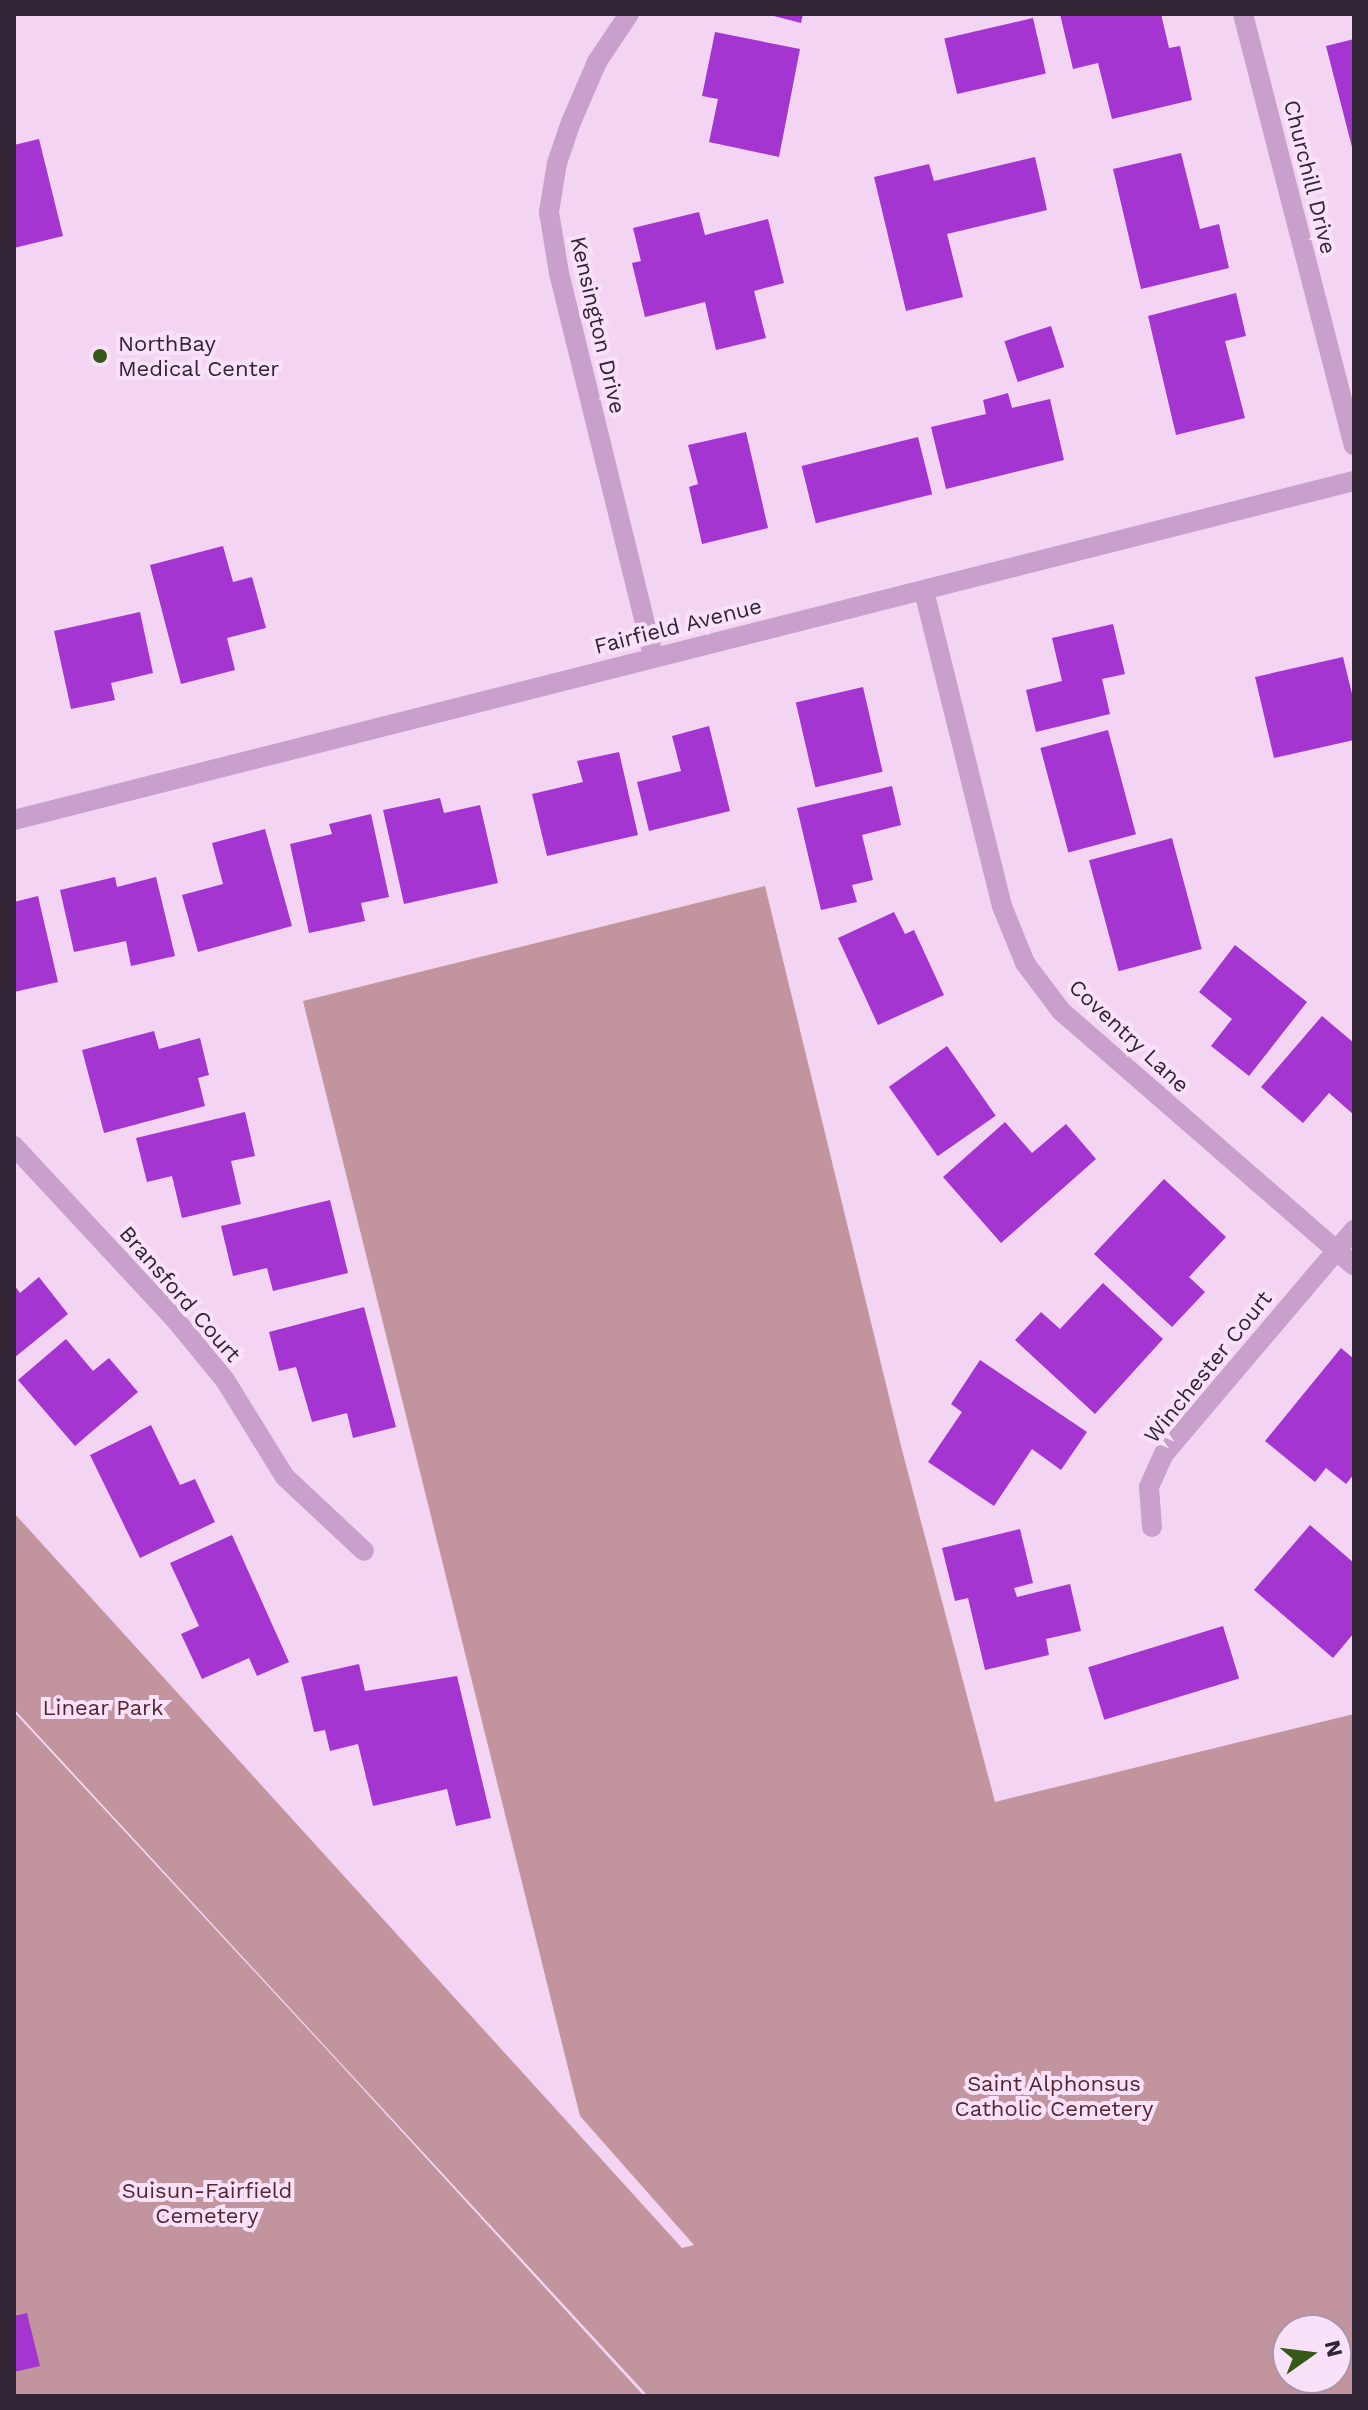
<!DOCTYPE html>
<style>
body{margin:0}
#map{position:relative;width:1368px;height:2410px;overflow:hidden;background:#f3d5f3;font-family:"Work Sans",sans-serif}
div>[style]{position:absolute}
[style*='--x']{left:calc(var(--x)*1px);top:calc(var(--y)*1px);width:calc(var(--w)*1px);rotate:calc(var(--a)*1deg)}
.green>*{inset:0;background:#c2949d}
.building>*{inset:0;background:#a435d0;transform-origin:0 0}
.minor>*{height:20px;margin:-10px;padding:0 10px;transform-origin:10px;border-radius:10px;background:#c8a0cb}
.dots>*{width:22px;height:22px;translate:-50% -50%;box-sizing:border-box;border:4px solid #fae1fa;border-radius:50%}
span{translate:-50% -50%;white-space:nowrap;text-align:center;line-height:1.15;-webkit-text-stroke:8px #fae1fa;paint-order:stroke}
.street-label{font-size:22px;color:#312434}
.poi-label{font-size:22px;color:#312434}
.left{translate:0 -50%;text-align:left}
.park-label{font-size:22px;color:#54262d}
.frame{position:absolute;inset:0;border:16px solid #312434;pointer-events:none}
.north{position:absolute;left:1272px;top:2314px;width:80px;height:80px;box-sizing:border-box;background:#fae1fa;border:2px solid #aa95ab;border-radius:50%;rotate:76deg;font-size:22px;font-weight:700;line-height:32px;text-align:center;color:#312434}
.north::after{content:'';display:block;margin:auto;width:28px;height:36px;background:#355917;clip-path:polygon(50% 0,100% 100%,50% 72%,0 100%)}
</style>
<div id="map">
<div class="green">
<i style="clip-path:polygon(evenodd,765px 886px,901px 1446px,995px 1802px,1354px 1714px,1354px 2396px,648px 2396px,14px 1709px,14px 1513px,682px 2248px,694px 2245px,580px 2116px,303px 1001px,765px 886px,1288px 2330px,1336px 2330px,1336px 2378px,1288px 2378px,1288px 2330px)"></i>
<i style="clip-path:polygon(14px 1712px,328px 2051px,644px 2396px,14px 2396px)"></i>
</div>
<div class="building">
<i style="clip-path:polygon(766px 14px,803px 14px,801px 23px)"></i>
<i style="clip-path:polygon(1060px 14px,1161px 14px,1169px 48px,1180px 46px,1192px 100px,1112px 119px,1098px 63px,1073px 69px)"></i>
<i style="left:1033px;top:18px;width:57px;height:91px;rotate:77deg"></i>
<i style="clip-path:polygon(715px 32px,800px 49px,779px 157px,709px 142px,718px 99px,702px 96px)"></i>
<i style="clip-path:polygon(1354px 39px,1354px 151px,1353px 151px,1326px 46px)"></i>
<i style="clip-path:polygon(39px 139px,63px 236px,14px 248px,14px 145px)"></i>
<i style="clip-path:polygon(1181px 153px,1200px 229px,1219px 224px,1229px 268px,1141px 289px,1113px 169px)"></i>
<i style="clip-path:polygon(1035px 157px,1047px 210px,947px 234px,963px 297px,906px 311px,874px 177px,929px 164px,934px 181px)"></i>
<i style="clip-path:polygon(699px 212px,705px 235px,768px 219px,784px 283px,754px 291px,766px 338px,716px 350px,705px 302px,645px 317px,632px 263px,641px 261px,633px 228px)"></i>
<i style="clip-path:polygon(1236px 293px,1246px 336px,1225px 341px,1245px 418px,1176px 435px,1148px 316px)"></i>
<i style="left:1051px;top:326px;width:43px;height:49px;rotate:72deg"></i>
<i style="clip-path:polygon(1008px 393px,1012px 408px,1050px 399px,1064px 460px,946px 489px,931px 427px,986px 414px,983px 400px)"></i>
<i style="clip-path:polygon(746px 432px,768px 528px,702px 544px,689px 487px,698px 484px,688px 445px)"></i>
<i style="left:918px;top:437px;width:59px;height:120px;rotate:76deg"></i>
<i style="clip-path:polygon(223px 546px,233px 582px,252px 577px,266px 628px,227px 638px,235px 670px,181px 684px,150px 565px)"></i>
<i style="clip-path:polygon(140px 612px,153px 673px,111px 683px,115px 700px,71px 709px,54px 631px)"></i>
<i style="clip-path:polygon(1113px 624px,1125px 674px,1102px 679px,1110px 714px,1036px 732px,1026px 690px,1062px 681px,1052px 638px)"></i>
<i style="clip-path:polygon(1343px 657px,1354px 702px,1354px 740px,1274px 758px,1255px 677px)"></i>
<i style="left:863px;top:687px;width:87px;height:69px;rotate:77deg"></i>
<i style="clip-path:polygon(709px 726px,730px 811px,649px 831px,637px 782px,681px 771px,672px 736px)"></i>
<i style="left:1108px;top:730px;width:108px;height:70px;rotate:75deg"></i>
<i style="clip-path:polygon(619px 752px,638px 835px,547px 856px,532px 794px,583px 782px,577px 761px)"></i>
<i style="clip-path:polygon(892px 786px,901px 825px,862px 835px,873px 880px,852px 885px,857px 902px,821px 910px,797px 808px)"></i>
<i style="clip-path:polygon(440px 798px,444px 813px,480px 805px,498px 883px,404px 904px,383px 810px)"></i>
<i style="clip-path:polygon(371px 814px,389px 897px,361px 903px,365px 921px,309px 933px,290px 844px,332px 834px,329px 824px)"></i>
<i style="clip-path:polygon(265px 829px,292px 926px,198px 952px,182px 895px,223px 884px,212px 843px)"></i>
<i style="left:1172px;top:838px;width:115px;height:86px;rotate:75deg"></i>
<i style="clip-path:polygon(115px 877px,117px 887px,156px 877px,175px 956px,131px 966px,126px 941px,74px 952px,60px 890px)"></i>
<i style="clip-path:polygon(38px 896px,58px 982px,14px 992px,14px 902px)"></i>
<i style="clip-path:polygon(894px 912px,905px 934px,914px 930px,944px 995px,878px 1025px,838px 938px)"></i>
<i style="clip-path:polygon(1235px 945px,1307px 1002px,1249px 1076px,1211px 1046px,1232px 1019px,1199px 992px)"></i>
<i style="clip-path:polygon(1322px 1016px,1354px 1043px,1354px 1115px,1329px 1093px,1303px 1123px,1261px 1087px)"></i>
<i style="clip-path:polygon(154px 1031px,159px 1049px,200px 1038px,209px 1075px,198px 1078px,205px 1106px,104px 1133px,82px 1050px)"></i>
<i style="left:947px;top:1046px;width:85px;height:71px;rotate:55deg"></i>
<i style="clip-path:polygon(245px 1112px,255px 1156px,231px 1161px,241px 1204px,182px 1218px,172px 1176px,147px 1182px,136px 1138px)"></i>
<i style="clip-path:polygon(1005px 1122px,1032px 1153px,1066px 1124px,1096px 1159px,1001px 1243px,943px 1177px)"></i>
<i style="clip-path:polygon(1164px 1179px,1226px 1237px,1189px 1277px,1205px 1292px,1172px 1327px,1094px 1254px)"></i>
<i style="clip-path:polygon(330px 1200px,348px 1273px,273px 1291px,267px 1268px,233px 1276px,221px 1226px)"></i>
<i style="clip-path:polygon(39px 1277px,68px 1314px,14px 1358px,14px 1285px,20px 1293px)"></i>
<i style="clip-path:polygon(1103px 1283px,1163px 1339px,1095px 1414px,1015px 1340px,1041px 1312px,1060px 1329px)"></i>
<i style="clip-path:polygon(364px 1307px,396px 1427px,353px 1438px,347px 1413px,312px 1422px,296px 1367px,279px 1371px,269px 1332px)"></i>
<i style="clip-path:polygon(66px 1339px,93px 1371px,109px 1358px,138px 1392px,75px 1446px,18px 1380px)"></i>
<i style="clip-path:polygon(1341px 1348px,1354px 1359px,1354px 1474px,1346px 1484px,1326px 1468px,1315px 1482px,1265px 1441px)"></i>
<i style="clip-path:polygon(980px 1360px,1087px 1432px,1061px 1470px,1032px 1449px,994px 1506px,928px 1462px,962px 1412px,951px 1404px)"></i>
<i style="clip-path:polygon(151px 1425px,180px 1485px,195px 1479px,215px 1522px,140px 1558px,90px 1455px)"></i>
<i style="clip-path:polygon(1310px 1525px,1354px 1563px,1354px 1633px,1333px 1658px,1254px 1590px)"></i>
<i style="clip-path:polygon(1020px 1529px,1033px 1583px,1014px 1588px,1017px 1597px,1070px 1584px,1081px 1631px,1046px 1639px,1049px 1655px,985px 1670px,968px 1598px,955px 1601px,942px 1548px)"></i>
<i style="clip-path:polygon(232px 1535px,289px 1662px,257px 1676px,249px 1658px,202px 1679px,181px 1634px,199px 1626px,170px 1563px)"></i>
<i style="left:1223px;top:1626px;width:55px;height:141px;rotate:73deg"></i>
<i style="clip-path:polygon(359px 1664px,365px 1691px,457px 1676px,491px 1818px,456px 1826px,447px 1789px,373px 1806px,358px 1744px,330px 1751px,325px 1730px,314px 1732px,301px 1677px)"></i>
<i style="clip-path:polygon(27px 2313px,40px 2366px,14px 2372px,14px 2316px)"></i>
</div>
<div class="minor">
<i style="--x:629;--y:14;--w:58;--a:123.7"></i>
<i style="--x:597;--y:62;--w:65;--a:113.4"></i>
<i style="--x:571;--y:122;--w:43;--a:108.9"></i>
<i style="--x:557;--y:163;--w:50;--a:99.3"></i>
<i style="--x:549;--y:212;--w:62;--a:80.7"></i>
<i style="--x:559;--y:273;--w:395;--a:76.2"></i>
<i style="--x:1243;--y:14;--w:445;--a:75.6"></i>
<i style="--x:924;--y:591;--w:325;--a:76.1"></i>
<i style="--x:1002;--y:906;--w:61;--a:68"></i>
<i style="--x:1025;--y:963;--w:60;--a:53.1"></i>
<i style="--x:1061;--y:1011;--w:388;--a:41"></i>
<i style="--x:14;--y:820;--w:1382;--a:-14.2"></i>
<i style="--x:14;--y:1146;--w:235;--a:47.1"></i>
<i style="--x:174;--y:1318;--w:80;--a:50.6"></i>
<i style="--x:225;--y:1380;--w:114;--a:58.3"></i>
<i style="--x:285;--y:1477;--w:108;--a:43.1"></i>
<i style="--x:1152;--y:1527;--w:40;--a:-94.3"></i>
<i style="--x:1149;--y:1487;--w:36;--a:-66"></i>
<i style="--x:1164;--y:1454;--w:294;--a:-49.7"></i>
</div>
<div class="dots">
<i style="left:100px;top:356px;background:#355917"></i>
</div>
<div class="street-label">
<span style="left:1310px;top:177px;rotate:76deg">Churchill Drive</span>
<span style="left:598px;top:325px;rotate:77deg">Kensington Drive</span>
<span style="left:678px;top:626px;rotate:-14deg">Fairfield Avenue</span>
<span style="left:1129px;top:1036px;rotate:43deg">Coventry Lane</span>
<span style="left:180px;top:1294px;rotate:49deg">Bransford Court</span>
<span style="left:1208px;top:1367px;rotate:-51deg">Winchester Court</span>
</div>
<div class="poi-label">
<span class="left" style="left:118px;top:356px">NorthBay<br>Medical Center</span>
</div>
<div class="park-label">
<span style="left:103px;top:1708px">Linear Park</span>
<span style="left:1054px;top:2096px">Saint Alphonsus<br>Catholic Cemetery</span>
<span style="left:207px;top:2203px">Suisun-Fairfield<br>Cemetery</span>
</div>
<div class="frame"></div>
<div class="north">N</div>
</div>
